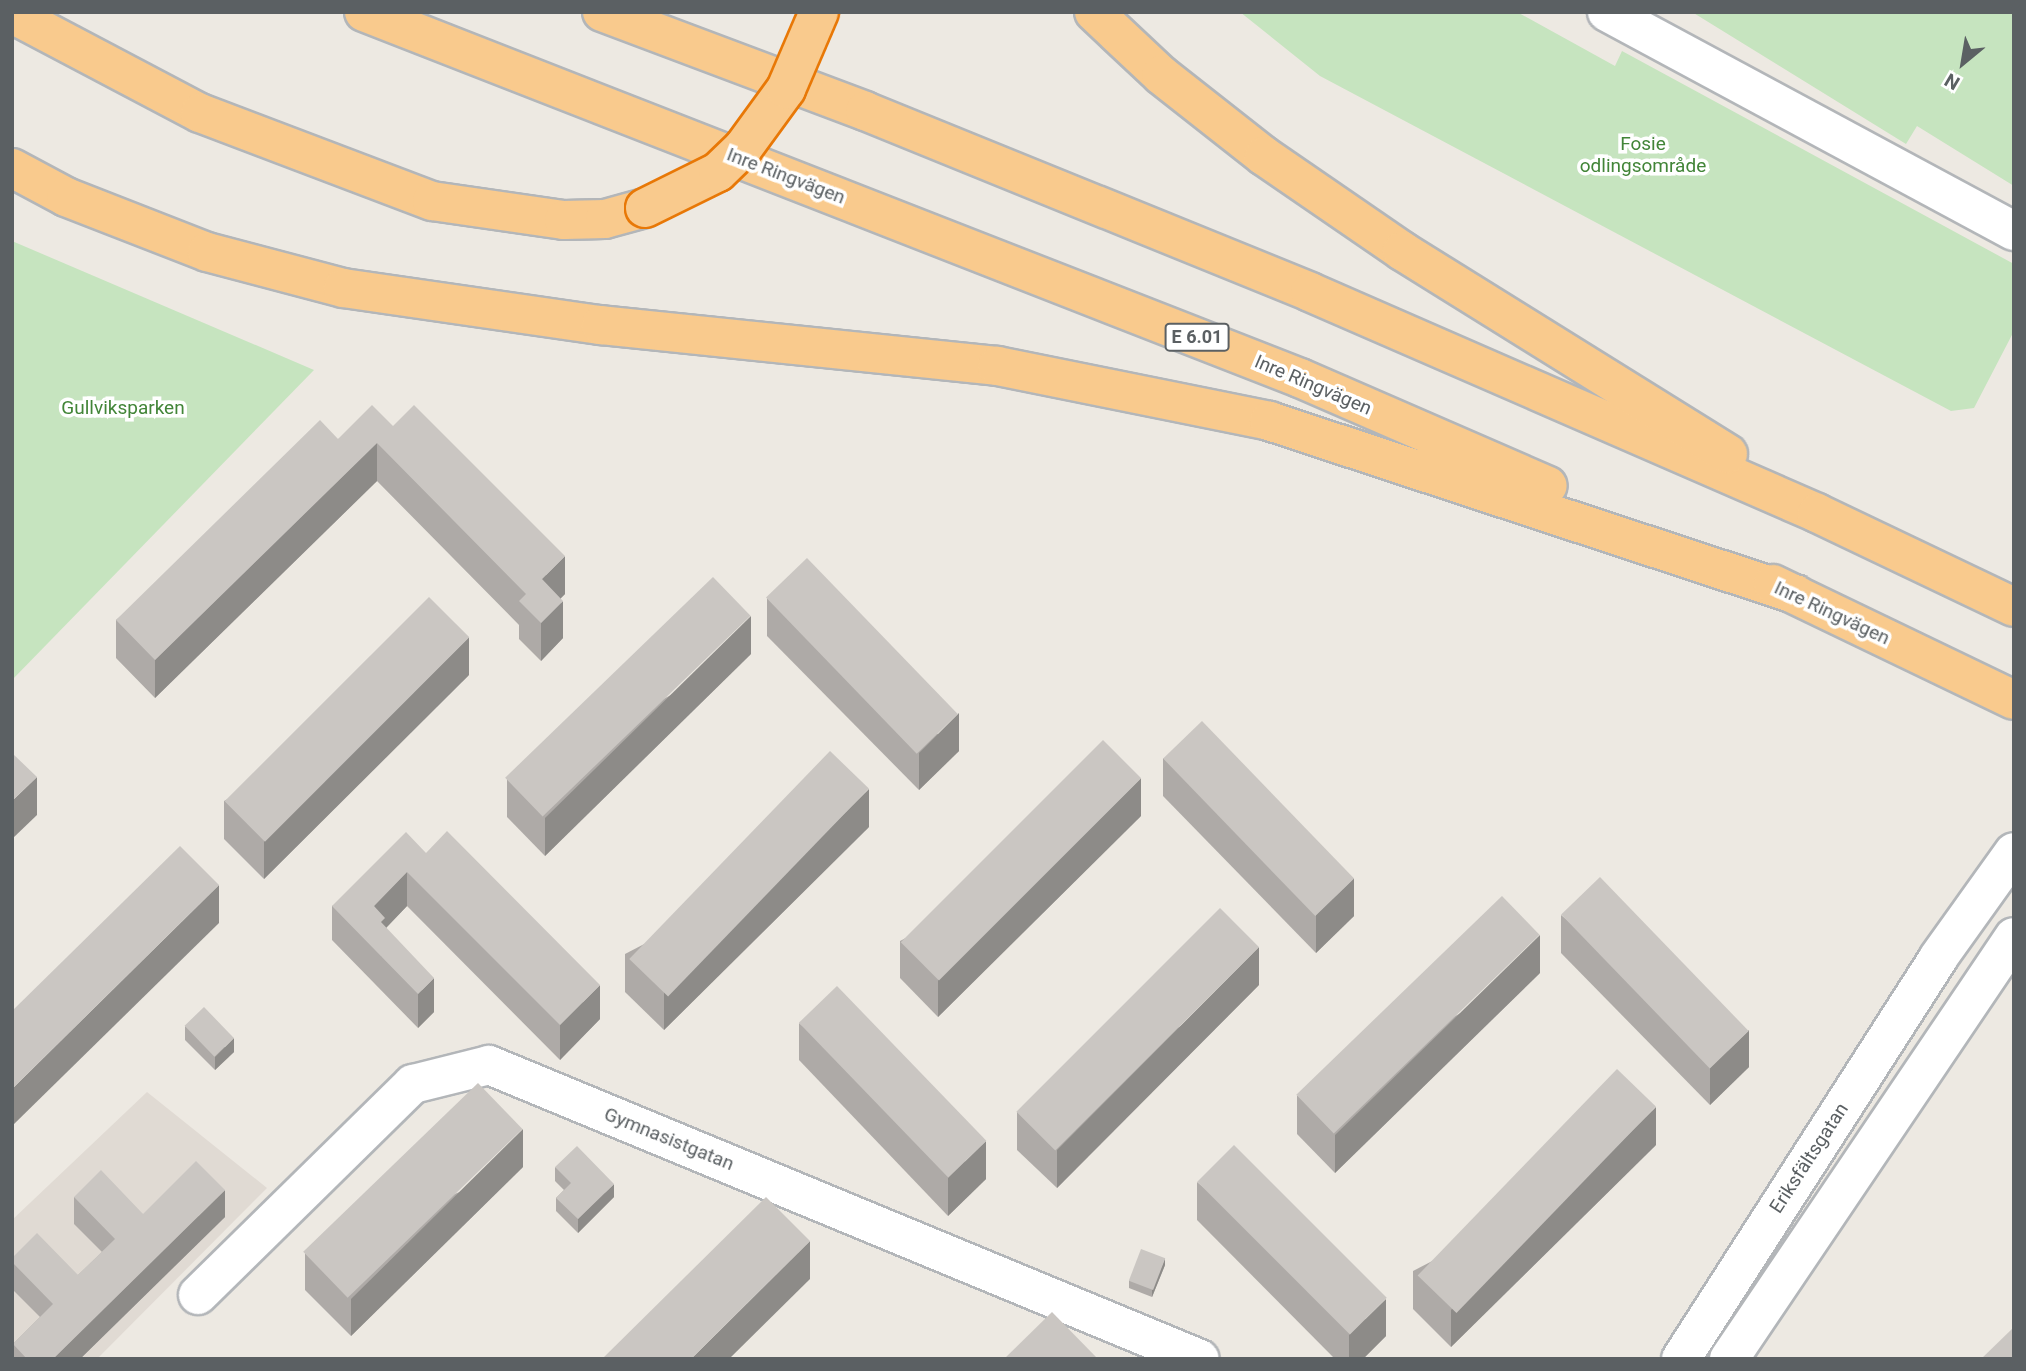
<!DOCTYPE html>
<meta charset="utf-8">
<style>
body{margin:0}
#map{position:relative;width:2026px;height:1371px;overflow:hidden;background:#ede9e2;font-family:Roboto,sans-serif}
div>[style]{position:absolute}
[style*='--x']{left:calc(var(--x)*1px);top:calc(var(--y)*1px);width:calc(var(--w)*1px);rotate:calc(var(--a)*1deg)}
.education>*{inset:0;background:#e0dad3}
.green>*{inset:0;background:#c6e4bf}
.roads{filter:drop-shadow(2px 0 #b3b6b9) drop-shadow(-2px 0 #b3b6b9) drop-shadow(0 2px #b3b6b9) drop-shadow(0 -2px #b3b6b9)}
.minor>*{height:38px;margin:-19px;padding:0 19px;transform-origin:19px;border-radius:19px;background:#fff}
.highway>*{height:38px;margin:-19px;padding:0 19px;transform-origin:19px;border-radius:19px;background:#f9ca8d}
.bridges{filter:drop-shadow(2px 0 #e87807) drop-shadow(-2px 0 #e87807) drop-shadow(0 2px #e87807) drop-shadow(0 -2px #e87807)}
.highway-bridge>*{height:38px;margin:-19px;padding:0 19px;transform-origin:19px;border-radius:19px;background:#f9ca8d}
.wall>*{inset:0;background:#aeaaa7}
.shaded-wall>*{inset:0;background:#8d8b88}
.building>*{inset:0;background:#cac6c2;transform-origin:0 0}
span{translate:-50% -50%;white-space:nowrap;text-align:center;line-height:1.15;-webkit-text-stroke:7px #fff;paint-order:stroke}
.shield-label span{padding:2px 5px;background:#fff;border:2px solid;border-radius:5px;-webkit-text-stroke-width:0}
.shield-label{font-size:18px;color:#5b6063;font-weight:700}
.park-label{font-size:19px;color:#428538}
.street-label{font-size:19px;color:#5b6063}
.frame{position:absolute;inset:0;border:14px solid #5b6063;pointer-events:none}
.north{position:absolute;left:1928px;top:28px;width:70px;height:70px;-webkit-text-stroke:5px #fff;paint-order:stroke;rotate:210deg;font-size:19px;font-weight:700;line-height:28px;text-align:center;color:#5b6063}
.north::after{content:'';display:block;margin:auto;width:24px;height:32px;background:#5b6063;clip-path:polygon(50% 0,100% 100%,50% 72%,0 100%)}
</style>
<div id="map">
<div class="education">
<i style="clip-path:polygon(147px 1092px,267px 1188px,97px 1359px,12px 1359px,12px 1220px)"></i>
</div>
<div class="green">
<i style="clip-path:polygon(1240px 12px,1517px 12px,1615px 66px,1622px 51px,2014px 264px,2014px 331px,1974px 408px,1951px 411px,1320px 76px)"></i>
<i style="clip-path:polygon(1692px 12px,2014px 12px,2014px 186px,1917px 126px,1906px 144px)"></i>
<i style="clip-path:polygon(12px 241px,314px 370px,12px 680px)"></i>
</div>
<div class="roads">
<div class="minor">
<i style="--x:1607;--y:12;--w:462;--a:28.3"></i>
<i style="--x:198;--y:1295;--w:301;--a:-44.5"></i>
<i style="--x:413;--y:1084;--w:78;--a:-14"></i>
<i style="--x:489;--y:1065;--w:769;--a:22.47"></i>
<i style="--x:1681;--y:1359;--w:476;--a:-57.3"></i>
<i style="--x:1938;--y:958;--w:130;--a:-54.4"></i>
<i style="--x:1729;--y:1359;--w:509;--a:-55.97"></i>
</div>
<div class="highway">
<i style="--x:364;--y:12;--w:1005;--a:21.36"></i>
<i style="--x:1300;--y:378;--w:270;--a:23.5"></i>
<i style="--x:602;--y:12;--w:281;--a:20.6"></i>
<i style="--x:865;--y:111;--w:480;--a:22.1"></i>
<i style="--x:1310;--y:292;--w:553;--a:23.55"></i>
<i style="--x:1817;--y:513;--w:218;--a:25.5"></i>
<i style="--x:1094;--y:12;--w:92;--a:43.2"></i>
<i style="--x:1161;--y:75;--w:131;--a:38.2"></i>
<i style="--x:1264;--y:156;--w:168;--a:34.5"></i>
<i style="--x:1402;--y:251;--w:384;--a:31.9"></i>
<i style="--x:12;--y:14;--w:212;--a:27.8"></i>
<i style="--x:200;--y:113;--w:248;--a:20.8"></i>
<i style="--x:432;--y:201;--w:133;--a:8.2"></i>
<i style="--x:564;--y:220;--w:41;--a:-1.4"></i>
<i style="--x:605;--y:219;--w:41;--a:-15.4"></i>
<i style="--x:12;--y:168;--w:61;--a:28.2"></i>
<i style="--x:66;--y:197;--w:151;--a:21.3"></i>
<i style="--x:207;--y:252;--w:141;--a:14.8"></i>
<i style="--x:343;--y:288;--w:261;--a:8.2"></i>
<i style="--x:601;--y:325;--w:398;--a:5.9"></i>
<i style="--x:997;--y:366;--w:278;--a:11.4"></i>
<i style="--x:1269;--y:421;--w:554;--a:18.21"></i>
<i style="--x:1773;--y:584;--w:267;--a:25.7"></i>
</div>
</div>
<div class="bridges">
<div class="highway-bridge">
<i style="--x:645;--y:208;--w:81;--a:-26.3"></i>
<i style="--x:718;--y:172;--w:35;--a:-44"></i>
<i style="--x:743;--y:148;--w:73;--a:-53.9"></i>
<i style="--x:786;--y:89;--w:84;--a:-66.8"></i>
</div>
</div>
<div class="wall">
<i style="clip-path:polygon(393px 426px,565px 594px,561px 598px,563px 638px,541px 661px,519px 639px,519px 625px,377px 481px,155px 698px,116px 658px,116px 620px,338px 439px)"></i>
<i style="clip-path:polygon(767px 598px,959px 751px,919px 790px,767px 636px)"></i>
<i style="clip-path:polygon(751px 654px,545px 856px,507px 817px,507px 779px)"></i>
<i style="clip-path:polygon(469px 675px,264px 879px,224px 839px,224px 801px)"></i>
<i style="clip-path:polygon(1163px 758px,1354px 916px,1316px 953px,1163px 796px)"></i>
<i style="clip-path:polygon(1141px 816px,938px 1017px,900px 978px,900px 941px)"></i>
<i style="clip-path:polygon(869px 827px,664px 1030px,625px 992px,625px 954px)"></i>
<i style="clip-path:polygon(426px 853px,600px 1019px,560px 1060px,407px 906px,386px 928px,434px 1012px,418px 1028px,332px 940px,332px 906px)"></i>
<i style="clip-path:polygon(1561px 915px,1749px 1067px,1710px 1105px,1561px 953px)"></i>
<i style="clip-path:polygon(1540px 973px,1335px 1173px,1297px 1134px,1297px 1096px)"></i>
<i style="clip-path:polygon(1259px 985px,1057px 1188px,1017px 1150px,1017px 1112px)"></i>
<i style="clip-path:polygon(799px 1023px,986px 1179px,948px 1216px,799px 1060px)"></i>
<i style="clip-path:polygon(185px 1026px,234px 1052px,215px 1070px,185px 1040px)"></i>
<i style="clip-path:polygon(1656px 1145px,1451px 1347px,1413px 1309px,1413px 1271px)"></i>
<i style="clip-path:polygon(523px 1167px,351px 1336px,305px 1290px,305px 1253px)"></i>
<i style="clip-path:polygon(555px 1167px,614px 1197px,578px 1233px,556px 1211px,556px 1198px,564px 1190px,555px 1181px)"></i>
<i style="clip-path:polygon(1197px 1182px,1386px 1336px,1363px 1359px,1335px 1359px,1197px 1220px)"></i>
<i style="clip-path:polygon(74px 1197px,143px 1214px,225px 1217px,80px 1359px,13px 1359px,13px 1344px,40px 1317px,12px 1289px,12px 1258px,78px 1275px,102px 1252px,74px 1224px)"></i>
<i style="clip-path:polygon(1165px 1265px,1152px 1297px,1129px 1288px,1129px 1281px)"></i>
</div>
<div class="shaded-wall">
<i style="clip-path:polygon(377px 443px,377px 481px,155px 698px,155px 660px)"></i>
<i style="clip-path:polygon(565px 556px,565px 594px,542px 617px,542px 579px)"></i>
<i style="clip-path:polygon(563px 601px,563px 638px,541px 661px,541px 623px)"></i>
<i style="clip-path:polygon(751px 616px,751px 654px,545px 856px,545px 818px)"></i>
<i style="clip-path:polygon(469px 637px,469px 675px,264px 879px,264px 841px)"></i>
<i style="clip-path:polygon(959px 713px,959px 751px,919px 790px,919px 753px)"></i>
<i style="clip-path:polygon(37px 777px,37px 815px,12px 839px,12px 801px)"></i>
<i style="clip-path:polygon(1141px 778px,1141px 816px,938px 1017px,938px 979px)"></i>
<i style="clip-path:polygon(869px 789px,869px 827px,664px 1030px,664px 992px)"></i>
<i style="clip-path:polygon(407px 872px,407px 906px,385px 929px,385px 952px,381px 957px,381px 933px,374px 906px)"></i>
<i style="clip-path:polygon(1354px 878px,1354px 916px,1316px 953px,1316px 915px)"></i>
<i style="clip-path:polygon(219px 885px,219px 923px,12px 1126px,12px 1089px)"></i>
<i style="clip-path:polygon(1540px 935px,1540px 973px,1335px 1173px,1335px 1135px)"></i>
<i style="clip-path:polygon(1259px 947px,1259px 985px,1057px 1188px,1057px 1150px)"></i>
<i style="clip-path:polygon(434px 978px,434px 1012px,418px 1028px,418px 994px)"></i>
<i style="clip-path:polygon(600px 985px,600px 1019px,560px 1060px,560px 1025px)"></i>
<i style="clip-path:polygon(1749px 1030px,1749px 1067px,1710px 1105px,1710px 1068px)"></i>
<i style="clip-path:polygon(234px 1038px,234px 1052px,215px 1070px,215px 1057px)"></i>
<i style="clip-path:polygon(1656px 1107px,1656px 1145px,1451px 1347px,1451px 1310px)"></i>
<i style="clip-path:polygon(523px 1129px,523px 1167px,351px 1336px,351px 1299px)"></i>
<i style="clip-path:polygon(986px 1141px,986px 1179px,948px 1216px,948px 1178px)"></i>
<i style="clip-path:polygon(614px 1184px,614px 1197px,578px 1233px,578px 1219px)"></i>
<i style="clip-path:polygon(225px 1190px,225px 1217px,80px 1359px,53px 1359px)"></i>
<i style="clip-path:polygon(810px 1241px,810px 1279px,729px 1359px,691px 1359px)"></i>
<i style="clip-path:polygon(1165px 1258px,1165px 1265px,1152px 1297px,1152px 1290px)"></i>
<i style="clip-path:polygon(1386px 1299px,1386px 1336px,1363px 1359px,1349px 1359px,1349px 1335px)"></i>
</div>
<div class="building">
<i style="clip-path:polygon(372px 405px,393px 426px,414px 405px,565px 556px,542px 579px,563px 601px,541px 623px,519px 601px,526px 594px,377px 443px,155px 660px,116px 620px,320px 420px,338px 439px)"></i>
<i style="left:807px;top:558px;width:217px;height:57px;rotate:46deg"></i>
<i style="left:713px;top:577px;width:54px;height:289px;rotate:46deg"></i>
<i style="left:429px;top:597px;width:57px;height:289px;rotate:45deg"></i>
<i style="left:1202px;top:721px;width:219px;height:54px;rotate:46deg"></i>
<i style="left:1103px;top:740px;width:54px;height:286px;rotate:45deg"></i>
<i style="left:830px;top:751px;width:54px;height:289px;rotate:44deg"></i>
<i style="clip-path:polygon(12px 753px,37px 777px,12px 801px)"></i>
<i style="clip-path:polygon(447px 831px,600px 985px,560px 1025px,407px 872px,374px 906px,385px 918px,381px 922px,434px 978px,418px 994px,332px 906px,406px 832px,426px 853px)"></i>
<i style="clip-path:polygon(180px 846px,219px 885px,12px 1089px,12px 1011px)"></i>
<i style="left:1600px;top:877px;width:214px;height:54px;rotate:46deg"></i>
<i style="left:1502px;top:896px;width:54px;height:286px;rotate:46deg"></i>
<i style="left:1220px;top:908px;width:55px;height:288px;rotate:45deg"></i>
<i style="left:837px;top:986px;width:215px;height:53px;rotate:46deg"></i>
<i style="left:204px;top:1007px;width:43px;height:27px;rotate:46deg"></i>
<i style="left:1617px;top:1069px;width:54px;height:287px;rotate:44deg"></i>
<i style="left:478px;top:1083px;width:64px;height:243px;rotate:46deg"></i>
<i style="left:1234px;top:1145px;width:216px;height:52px;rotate:45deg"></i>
<i style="clip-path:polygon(577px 1146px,614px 1184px,578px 1219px,556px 1198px,571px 1183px,555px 1167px)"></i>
<i style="clip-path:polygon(196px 1161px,225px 1190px,53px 1359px,27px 1359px,13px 1344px,53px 1304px,12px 1262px,12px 1258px,37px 1233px,78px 1275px,115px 1239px,74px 1197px,101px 1170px,143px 1214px)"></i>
<i style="clip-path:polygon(766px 1197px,810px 1241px,691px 1359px,602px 1359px)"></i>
<i style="left:1141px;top:1249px;width:26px;height:34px;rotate:21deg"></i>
<i style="clip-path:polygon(1052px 1312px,1097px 1358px,1096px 1359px,1004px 1359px)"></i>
<i style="clip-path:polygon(2014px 1327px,2014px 1359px,1981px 1359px)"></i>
</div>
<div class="shield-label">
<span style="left:1197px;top:337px">E 6.01</span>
</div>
<div class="park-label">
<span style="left:1643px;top:155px">Fosie<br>odlingsområde</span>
<span style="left:123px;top:408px">Gullviksparken</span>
</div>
<div class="street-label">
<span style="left:786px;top:176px;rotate:21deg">Inre Ringvägen</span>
<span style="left:1313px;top:385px;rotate:23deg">Inre Ringvägen</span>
<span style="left:1832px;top:613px;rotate:25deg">Inre Ringvägen</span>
<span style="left:669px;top:1139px;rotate:22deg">Gymnasistgatan</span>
<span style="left:1809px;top:1158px;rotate:-57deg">Eriksfältsgatan</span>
</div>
<div class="frame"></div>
<div class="north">N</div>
</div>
